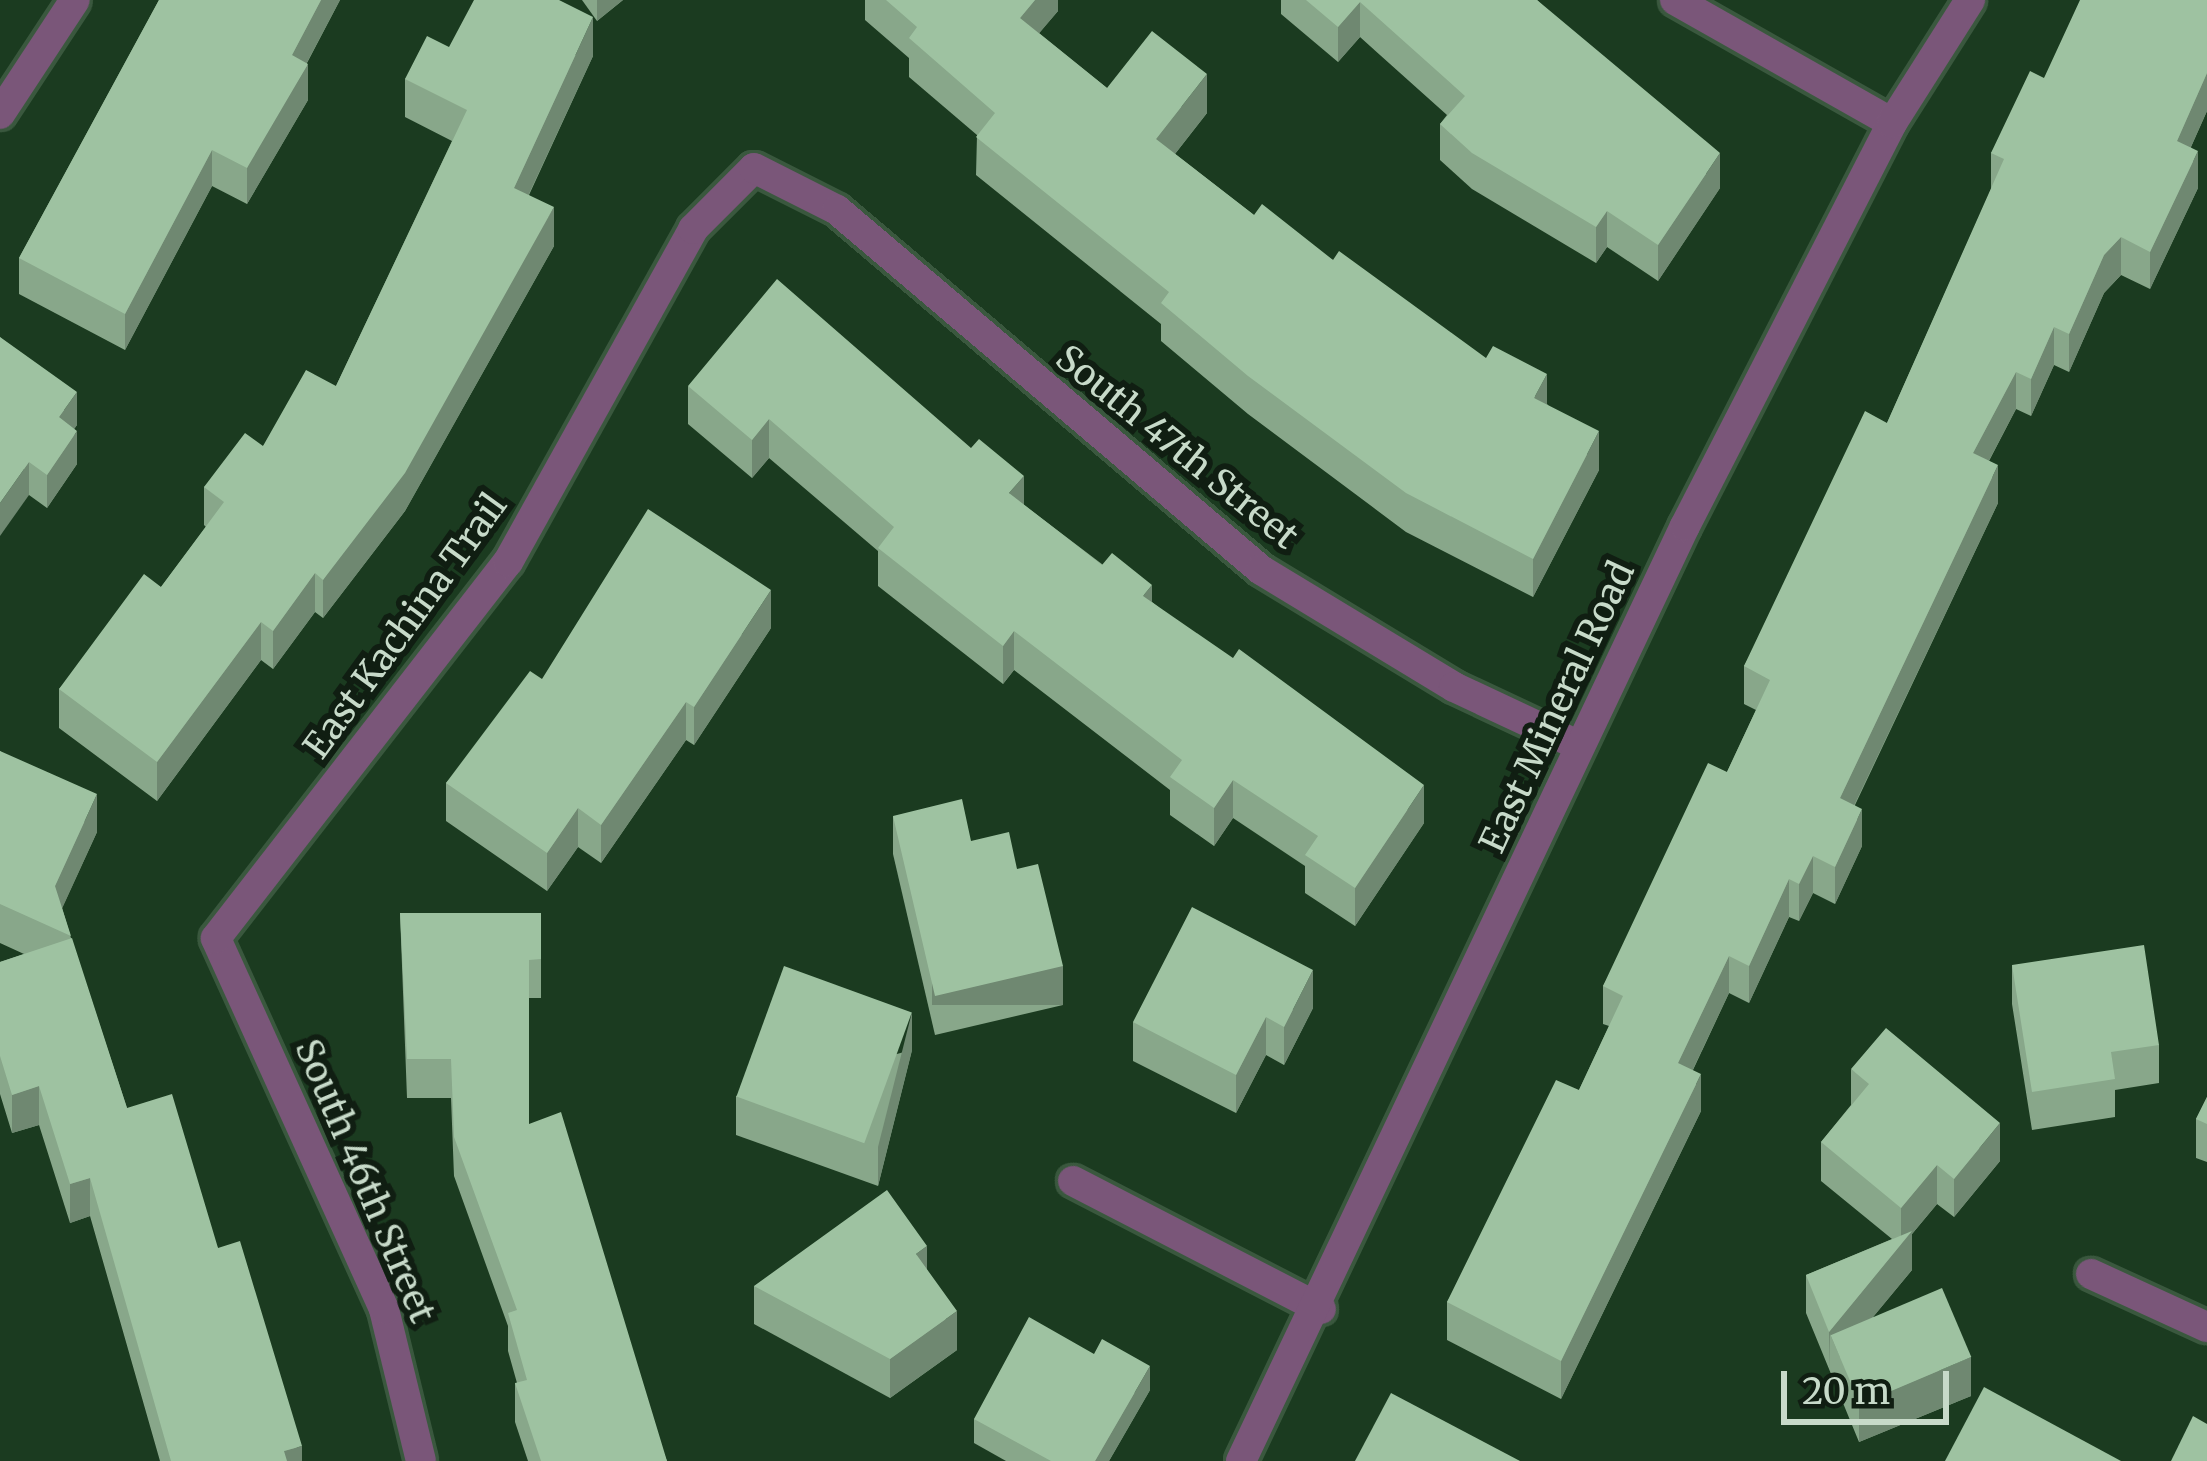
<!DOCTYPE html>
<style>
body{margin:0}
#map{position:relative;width:2207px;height:1461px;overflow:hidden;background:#1b3b20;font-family:Merriweather,serif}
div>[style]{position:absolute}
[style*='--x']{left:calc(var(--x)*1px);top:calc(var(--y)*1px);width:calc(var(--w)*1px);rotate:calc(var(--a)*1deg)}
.roads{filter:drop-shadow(3px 0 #3a583e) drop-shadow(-3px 0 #3a583e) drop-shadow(0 3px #3a583e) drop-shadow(0 -3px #3a583e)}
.minor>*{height:30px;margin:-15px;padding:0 15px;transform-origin:15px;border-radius:15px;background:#7a5679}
.wall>*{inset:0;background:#88a78a}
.shaded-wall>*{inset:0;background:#6f8871;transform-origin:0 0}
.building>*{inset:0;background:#9ec2a1;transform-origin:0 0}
span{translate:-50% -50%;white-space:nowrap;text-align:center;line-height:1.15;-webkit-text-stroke:12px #101e12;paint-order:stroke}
.street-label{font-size:36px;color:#c7dac9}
.scale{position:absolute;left:1781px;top:1371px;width:168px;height:54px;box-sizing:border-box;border:6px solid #c7dac9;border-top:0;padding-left:15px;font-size:36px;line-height:42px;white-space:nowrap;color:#c7dac9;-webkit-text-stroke:9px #101e12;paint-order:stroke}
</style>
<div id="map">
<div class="roads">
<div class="minor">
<i style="--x:1675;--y:0;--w:249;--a:29.5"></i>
<i style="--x:0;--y:114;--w:136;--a:-56.7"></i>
<i style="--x:1073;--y:1181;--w:279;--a:27.3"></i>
<i style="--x:2091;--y:1274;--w:128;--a:24.6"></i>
<i style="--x:421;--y:1461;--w:156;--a:-103.7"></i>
<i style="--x:384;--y:1309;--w:407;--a:-114.4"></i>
<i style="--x:216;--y:938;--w:476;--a:-52.2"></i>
<i style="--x:508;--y:562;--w:381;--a:-60.9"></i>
<i style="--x:693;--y:229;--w:86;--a:-45"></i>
<i style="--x:754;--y:168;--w:93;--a:26.8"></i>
<i style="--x:837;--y:210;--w:556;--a:40.33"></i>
<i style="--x:1261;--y:570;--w:226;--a:31.2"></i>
<i style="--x:1454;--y:687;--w:139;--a:25.1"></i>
<i style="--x:1241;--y:1461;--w:1035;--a:-64.6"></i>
<i style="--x:1685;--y:526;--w:453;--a:-62.8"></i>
<i style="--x:1892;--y:123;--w:146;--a:-57.6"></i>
</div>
</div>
<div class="wall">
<i style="clip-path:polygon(159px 0,340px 0,307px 63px,308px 100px,247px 204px,212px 186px,125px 350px,19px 294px,19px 258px)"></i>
<i style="clip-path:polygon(582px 0,623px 0,597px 21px)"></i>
<i style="clip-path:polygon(865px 0,1058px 0,1058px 11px,1039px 33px,1107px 88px,1207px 113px,1175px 154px,1254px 215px,1333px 260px,1547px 404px,1599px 470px,1533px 597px,1406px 532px,1248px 414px,1161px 341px,1161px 324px,976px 175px,977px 135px,909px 77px,909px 58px,865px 20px)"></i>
<i style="clip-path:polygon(1281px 0,1537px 0,1720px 188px,1658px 281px,1607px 247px,1596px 263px,1472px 189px,1440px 160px,1440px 124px,1447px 115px,1360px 37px,1338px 62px,1281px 14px)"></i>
<i style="clip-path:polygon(2207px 0,2207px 111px,2191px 147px,2198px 188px,2150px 289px,2121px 275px,2104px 293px,2069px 372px,2054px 365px,2031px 416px,2016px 409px,1989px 461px,1998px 503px,1855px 805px,1862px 846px,1835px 904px,1813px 893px,1799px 921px,1789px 917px,1749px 1003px,1729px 993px,1693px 1070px,1701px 1111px,1561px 1399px,1447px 1340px,1447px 1302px,1579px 1090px,1609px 1026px,1603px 1024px,1603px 986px,1727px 772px,1756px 710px,1744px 704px,1744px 666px,1887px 423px,1991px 190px,1991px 153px,2044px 78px)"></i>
<i style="clip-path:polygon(449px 47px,593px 56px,529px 195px,554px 246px,405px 511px,323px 618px,315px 612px,273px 669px,261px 660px,157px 801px,59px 728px,59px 689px,161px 587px,206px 527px,204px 525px,204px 487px,263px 446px,336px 386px,452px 141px,405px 117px,405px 79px)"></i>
<i style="clip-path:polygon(0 337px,77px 425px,74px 429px,77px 464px,47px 508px,29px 495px)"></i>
<i style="clip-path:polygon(688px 386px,1024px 505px,1152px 602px,1424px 823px,1355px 926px,1305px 893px,1305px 866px,1233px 818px,1214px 846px,1170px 815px,1170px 790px,1014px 670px,1003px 684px,878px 586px,878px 551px,769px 458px,752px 478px,688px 424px)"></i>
<i style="clip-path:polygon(771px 628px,694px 745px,686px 740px,601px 863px,578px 847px,547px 891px,446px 821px,446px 783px,542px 679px)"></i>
<i style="clip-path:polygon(0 751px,97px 832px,62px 908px,71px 938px,127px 1108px,218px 1248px,302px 1461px,160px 1461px,90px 1216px,70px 1223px,39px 1125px,12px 1133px,0 1094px,0 962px,24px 954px,0 943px)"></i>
<i style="clip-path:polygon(893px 816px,971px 841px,1017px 869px,1063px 1005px,935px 1035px,893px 854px)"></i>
<i style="clip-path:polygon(400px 913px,541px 913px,541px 998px,529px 998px,529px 1124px,667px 1461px,528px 1461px,515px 1422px,515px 1383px,517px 1383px,508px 1351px,508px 1326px,454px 1176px,451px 1098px,407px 1098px)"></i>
<i style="clip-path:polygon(2012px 965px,2159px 1045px,2159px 1083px,2115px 1090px,2115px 1117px,2032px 1130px,2012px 1004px)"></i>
<i style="clip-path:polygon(1313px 1008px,1284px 1065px,1266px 1055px,1236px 1113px,1133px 1061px,1133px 1022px)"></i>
<i style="clip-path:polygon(912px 1050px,878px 1186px,736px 1135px,736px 1096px)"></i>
<i style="clip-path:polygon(1851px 1069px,2000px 1161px,1954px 1217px,1937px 1204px,1912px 1234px,1912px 1270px,1873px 1317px,1971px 1396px,1859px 1442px,1806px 1313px,1806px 1275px,1892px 1239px,1821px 1181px,1821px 1142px,1851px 1105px)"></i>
<i style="clip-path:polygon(2207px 1097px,2207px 1162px,2196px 1158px,2196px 1119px)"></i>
<i style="clip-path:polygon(927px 1270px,957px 1350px,890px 1398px,754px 1324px,754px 1286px)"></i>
<i style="clip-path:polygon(1150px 1390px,1109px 1461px,1006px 1461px,974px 1443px,974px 1419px)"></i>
</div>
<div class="shaded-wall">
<i style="clip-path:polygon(321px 0,340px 0,295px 85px,308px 64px,308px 100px,247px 204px,247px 168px,292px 55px)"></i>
<i style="clip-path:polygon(597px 0,623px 0,597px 21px)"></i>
<i style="clip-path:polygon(1035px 0,1058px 0,1058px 11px,1020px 56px,1020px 18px)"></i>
<i style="clip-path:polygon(1360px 2px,1360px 37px,1338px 62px,1338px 27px)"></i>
<i style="clip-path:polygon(593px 17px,593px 56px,514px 226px,514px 188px)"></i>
<i style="clip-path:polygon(2207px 73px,2207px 111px,2177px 178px,2177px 141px)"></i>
<i style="clip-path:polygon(1207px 74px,1207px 113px,1156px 178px,1156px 139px)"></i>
<i style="clip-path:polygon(212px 150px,212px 186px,125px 350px,125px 314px)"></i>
<i style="clip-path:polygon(2198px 151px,2198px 188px,2150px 289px,2150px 252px)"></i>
<i style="clip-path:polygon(1720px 153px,1720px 188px,1658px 281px,1658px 245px)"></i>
<i style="clip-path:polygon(554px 207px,554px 246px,405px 511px,323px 618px,323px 580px)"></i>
<i style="clip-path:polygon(1607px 211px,1607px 247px,1596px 263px,1596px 227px)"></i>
<i style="clip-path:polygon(2121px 237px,2121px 275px,2104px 293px,2069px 372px,2069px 334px,2104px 255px)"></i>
<i style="clip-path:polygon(2054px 327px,2054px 365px,2031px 416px,2031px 379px)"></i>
<i style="clip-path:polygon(2016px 372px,2016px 409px,1973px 491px,1973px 453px)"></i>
<i style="clip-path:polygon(1547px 374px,1547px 412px,1534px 398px)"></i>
<i style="clip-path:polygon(77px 392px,77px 425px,59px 450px,59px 417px)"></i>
<i style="clip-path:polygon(769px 419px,769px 458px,752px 478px,752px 440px)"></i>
<i style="clip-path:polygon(77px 431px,77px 464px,47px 508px,47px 475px)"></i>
<i style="clip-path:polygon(1599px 431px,1599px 470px,1533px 597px,1533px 559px)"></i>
<i style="clip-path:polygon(29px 462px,29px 495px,0 536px,0 503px)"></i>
<i style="clip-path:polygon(1998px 465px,1998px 503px,1840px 835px,1840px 798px)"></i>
<i style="clip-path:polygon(1024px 476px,1024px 514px,1009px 493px)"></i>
<i style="clip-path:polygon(315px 573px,315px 612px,273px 669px,273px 631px)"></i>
<i style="clip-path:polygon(1152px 585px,1152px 623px,1143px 596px)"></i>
<i style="clip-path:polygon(771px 590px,771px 628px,694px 745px,694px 707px)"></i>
<i style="clip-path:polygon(261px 622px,261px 660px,157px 801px,157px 762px)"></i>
<i style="clip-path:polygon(1014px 631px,1014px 670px,1003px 684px,1003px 646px)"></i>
<i style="clip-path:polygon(686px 702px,686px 740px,601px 863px,601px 825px)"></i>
<i style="clip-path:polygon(1233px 780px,1233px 818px,1214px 846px,1214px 808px)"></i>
<i style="clip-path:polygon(1424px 785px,1424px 823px,1355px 926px,1355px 888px)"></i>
<i style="clip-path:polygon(97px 794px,97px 832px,55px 924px,55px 886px)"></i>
<i style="clip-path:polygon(578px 808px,578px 847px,547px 891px,547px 853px)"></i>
<i style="clip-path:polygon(1862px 809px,1862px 846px,1835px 904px,1835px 867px)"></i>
<i style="clip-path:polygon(1813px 856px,1813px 893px,1799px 921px,1799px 884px)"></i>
<i style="clip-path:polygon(1789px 879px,1789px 917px,1749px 1003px,1749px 966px)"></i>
<i style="clip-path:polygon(1729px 956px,1729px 993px,1678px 1101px,1678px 1063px)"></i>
<i style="left:1063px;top:966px;width:39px;height:131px;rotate:90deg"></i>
<i style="clip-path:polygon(1313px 970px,1313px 1008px,1284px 1065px,1284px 1027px)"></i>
<i style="clip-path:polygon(912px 1012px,912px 1050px,878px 1186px,878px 1147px)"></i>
<i style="clip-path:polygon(1266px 1017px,1266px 1055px,1236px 1113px,1236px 1075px)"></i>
<i style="clip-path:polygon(1701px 1074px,1701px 1111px,1561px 1399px,1561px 1361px)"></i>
<i style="clip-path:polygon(39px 1086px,39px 1125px,12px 1133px,12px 1095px)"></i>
<i style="clip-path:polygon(2000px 1123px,2000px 1161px,1954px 1217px,1954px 1179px)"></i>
<i style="clip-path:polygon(1937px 1165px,1937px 1204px,1912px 1234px,1912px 1270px,1840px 1357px,1830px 1334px,1829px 1370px,1829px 1332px,1901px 1244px,1901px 1208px)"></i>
<i style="clip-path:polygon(90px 1178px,90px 1216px,70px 1223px,70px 1184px)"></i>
<i style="clip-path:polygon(927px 1246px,927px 1284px,916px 1254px)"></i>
<i style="clip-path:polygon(957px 1311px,957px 1350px,890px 1398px,890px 1359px)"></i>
<i style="clip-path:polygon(1971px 1357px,1971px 1396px,1859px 1442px,1859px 1404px)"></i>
<i style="clip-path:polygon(1150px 1366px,1150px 1390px,1109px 1461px,1095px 1461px)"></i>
<i style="clip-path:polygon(302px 1446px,302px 1461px,284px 1461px,284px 1451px)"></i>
</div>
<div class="building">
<i style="clip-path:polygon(159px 0,321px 0,292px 55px,308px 64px,247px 168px,212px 150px,125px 314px,19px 258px)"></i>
<i style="clip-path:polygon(474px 0,559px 0,593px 17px,514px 188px,554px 207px,405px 473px,323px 580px,315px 573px,273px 631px,261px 622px,157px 762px,59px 689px,144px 574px,161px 587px,224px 502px,204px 487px,245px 433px,263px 446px,306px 370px,336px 386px,467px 110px,405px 79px,427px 36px,449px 47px)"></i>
<i style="clip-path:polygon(886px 0,1035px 0,1020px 18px,1107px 88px,1152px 31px,1207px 74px,1156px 139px,1254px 215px,1262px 204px,1333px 260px,1339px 251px,1486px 358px,1493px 346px,1547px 374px,1534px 398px,1599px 431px,1533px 559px,1406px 493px,1248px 376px,1161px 303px,1169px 292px,976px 137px,995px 113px,909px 38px,917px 27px)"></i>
<i style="clip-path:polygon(1306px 0,1537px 0,1720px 153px,1658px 245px,1607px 211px,1596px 227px,1472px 153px,1440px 124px,1465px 96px,1360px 2px,1338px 27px)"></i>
<i style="clip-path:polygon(2080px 0,2207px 0,2207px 73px,2177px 141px,2198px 151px,2150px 252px,2121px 237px,2104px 255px,2069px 334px,2054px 327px,2031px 379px,2016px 372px,1973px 453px,1998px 465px,1840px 798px,1862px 809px,1835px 867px,1813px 856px,1799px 884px,1789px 879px,1749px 966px,1729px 956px,1678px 1063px,1701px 1074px,1561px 1361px,1447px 1302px,1556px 1080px,1579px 1090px,1623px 996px,1603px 986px,1708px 763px,1727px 772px,1770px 680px,1744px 666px,1865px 411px,1887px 423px,2004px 159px,1991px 153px,2030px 71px,2044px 78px)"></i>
<i style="clip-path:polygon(777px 279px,971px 448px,979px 439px,1024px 476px,1009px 493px,1102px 565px,1112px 553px,1152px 585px,1143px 596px,1233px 658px,1239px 649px,1424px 785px,1355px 888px,1305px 855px,1318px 836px,1233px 780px,1214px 808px,1170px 777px,1182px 760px,1014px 631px,1003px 646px,878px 548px,894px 527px,769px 419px,752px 440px,688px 386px)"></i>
<i style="clip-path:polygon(0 337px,77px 392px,59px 417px,77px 431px,47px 475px,29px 462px,0 503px)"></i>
<i style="clip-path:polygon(648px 509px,771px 590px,694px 707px,686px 702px,601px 825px,578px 808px,547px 853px,446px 783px,530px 671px,542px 679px)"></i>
<i style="clip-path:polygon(0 751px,97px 794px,55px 886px,71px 936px,0 904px)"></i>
<i style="clip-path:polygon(962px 799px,971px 841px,1009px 832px,1017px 869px,1038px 864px,1063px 966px,935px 996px,893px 816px)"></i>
<i style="clip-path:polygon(1192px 907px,1313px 970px,1284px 1027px,1266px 1017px,1236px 1075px,1133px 1022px)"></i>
<i style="clip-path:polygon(400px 913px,541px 913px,541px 959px,529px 960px,529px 1124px,561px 1112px,667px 1461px,541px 1461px,515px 1383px,527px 1380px,508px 1313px,517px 1310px,454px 1137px,451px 1059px,407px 1059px)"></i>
<i style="clip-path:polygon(72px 938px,127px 1108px,172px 1094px,218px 1248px,240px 1241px,302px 1446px,284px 1451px,287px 1461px,171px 1461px,90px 1178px,70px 1184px,39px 1086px,12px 1095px,0 1056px,0 962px)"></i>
<i style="clip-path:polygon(2144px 945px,2159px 1045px,2111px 1052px,2115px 1079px,2032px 1092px,2012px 965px)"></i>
<i style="left:784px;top:966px;width:136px;height:139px;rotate:20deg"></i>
<i style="clip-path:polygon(1886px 1028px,2000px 1123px,1954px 1179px,1937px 1165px,1901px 1208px,1821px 1142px,1869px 1084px,1851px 1069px)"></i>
<i style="clip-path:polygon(2207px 1097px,2207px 1124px,2196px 1119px)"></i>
<i style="clip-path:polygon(887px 1190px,927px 1246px,916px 1254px,957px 1311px,890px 1359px,754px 1286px)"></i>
<i style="clip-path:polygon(1912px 1231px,1829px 1332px,1806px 1275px)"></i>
<i style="left:1942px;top:1288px;width:75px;height:121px;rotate:67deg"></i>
<i style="clip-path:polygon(1029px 1317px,1094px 1354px,1102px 1339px,1150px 1366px,1095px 1461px,1051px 1461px,974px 1419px)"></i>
<i style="clip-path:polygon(1984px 1387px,2121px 1461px,1945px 1461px)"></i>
<i style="clip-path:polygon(1391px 1393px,1520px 1461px,1355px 1461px)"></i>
<i style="clip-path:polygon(2193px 1416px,2207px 1424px,2207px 1461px,2171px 1461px)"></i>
</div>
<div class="street-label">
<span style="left:1177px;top:447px;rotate:39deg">South 47th Street</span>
<span style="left:405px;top:626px;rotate:-54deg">East Kachina Trail</span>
<span style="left:1557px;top:707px;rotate:-65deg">East Mineral Road</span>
<span style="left:365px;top:1181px;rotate:67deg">South 46th Street</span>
</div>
<div class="scale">20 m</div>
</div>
